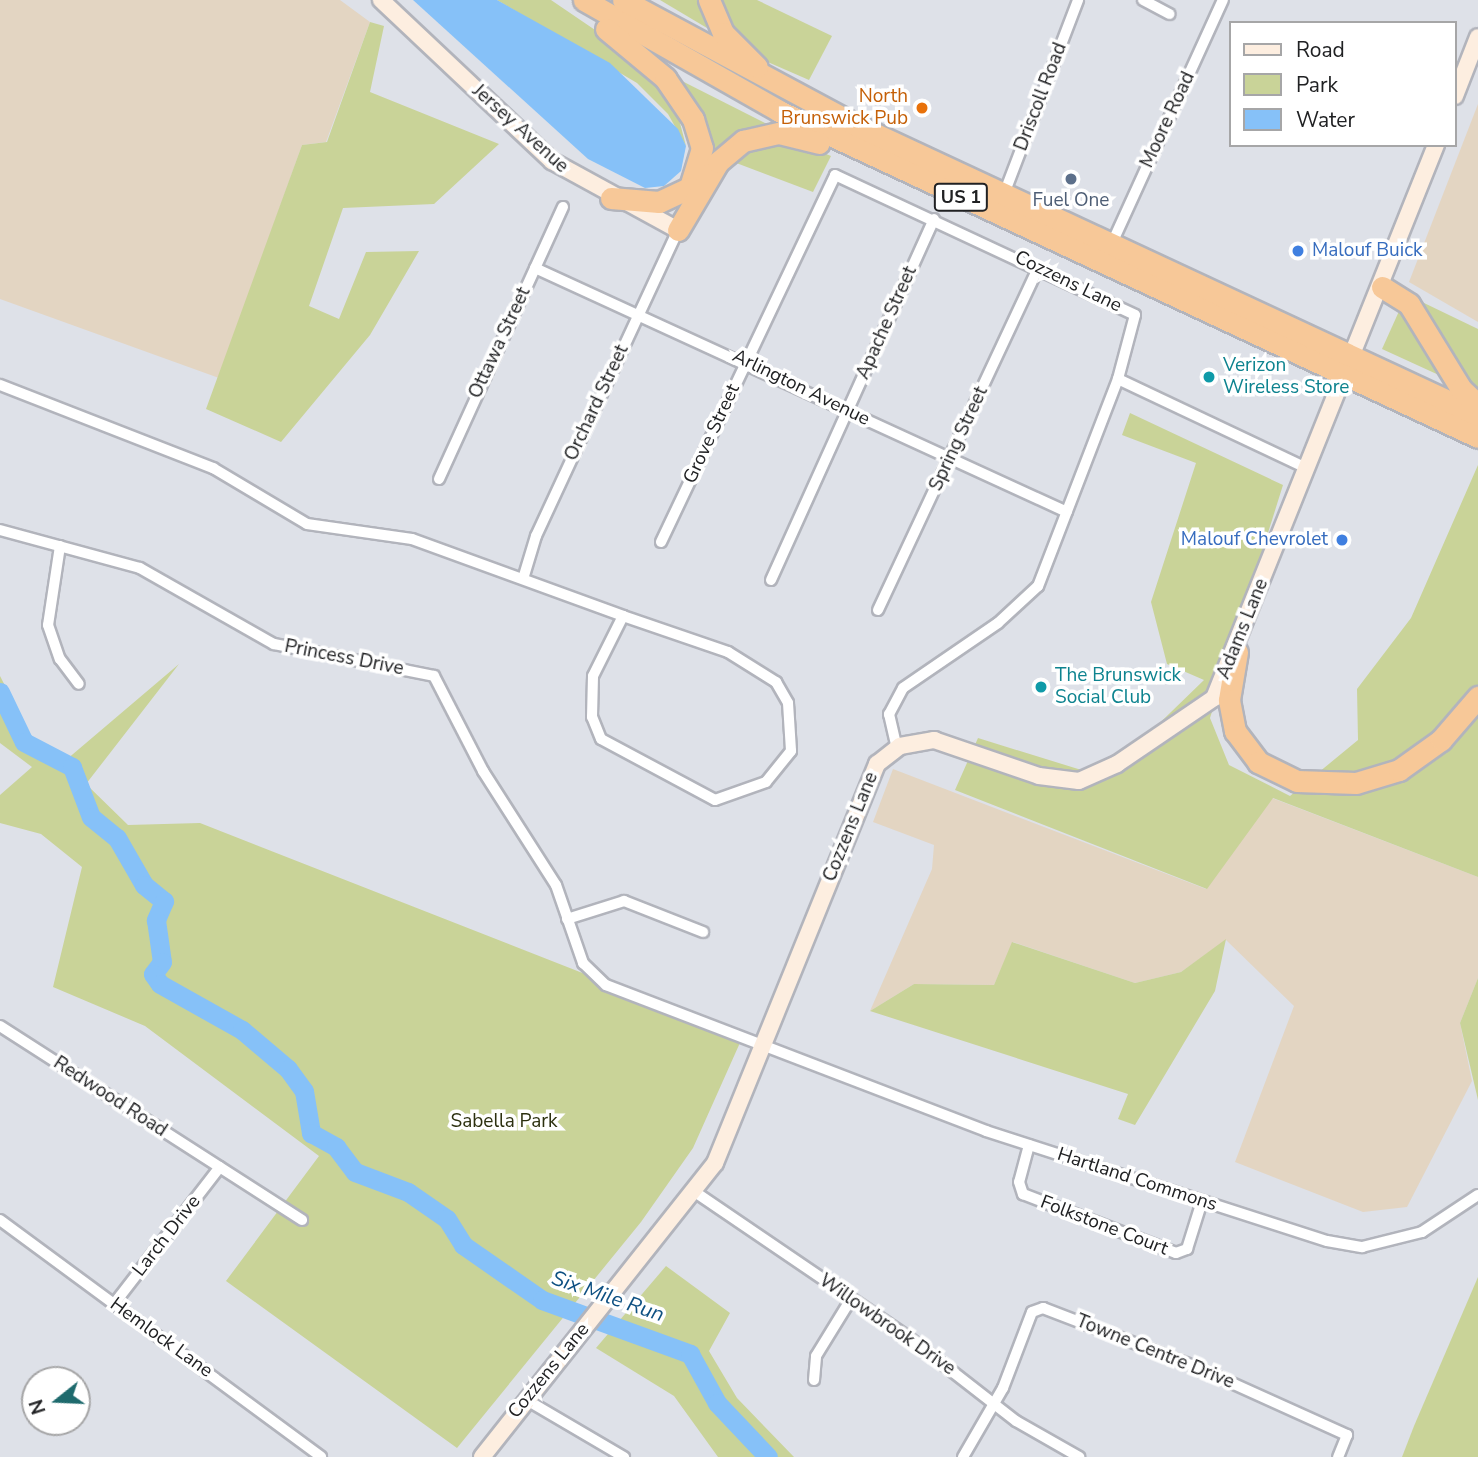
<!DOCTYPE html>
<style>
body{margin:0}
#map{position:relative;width:1478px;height:1457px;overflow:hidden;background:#dee1e8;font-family:"Nunito Sans",sans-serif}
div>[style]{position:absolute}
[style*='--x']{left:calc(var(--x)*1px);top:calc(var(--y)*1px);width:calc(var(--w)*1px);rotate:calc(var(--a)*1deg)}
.industrial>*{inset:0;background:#e3d5c2}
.green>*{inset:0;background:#c9d398}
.water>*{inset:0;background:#86c1f8}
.river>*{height:19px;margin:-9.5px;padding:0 9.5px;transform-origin:9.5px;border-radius:9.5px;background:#86c1f8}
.roads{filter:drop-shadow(2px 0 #b2b4bc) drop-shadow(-2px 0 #b2b4bc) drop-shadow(0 2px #b2b4bc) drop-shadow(0 -2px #b2b4bc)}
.street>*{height:10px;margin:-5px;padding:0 5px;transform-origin:5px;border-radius:5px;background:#fff}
.secondary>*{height:16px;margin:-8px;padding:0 8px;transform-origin:8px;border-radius:8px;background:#fdeee0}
.highway>*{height:21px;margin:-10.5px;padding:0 10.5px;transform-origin:10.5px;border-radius:10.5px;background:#f7c898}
.dots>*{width:19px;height:19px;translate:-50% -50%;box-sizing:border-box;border:4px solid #fff;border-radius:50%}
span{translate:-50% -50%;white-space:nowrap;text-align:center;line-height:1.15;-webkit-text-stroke:7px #fff;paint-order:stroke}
.shield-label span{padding:2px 5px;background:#fff;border:2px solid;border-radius:5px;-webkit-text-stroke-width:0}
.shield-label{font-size:18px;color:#202123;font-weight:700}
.food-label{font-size:19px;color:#c56008}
.right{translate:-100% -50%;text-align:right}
.street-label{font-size:19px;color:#202123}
.service-label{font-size:19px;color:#4e5e75}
.shop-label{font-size:19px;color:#366cbe}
.left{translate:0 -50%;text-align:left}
.culture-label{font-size:19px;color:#0d838f}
.park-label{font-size:19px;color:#2c300f}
.water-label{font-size:21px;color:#0e5082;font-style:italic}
.legend{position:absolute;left:1229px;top:21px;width:228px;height:126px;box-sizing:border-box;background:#fff;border:2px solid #a6a6a7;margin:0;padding:9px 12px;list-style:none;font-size:21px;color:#202123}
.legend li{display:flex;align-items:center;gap:14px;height:35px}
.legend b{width:35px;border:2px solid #a6a6a7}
.north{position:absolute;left:21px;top:1366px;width:70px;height:70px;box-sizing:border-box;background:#fff;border:2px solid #a6a6a7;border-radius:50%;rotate:252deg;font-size:19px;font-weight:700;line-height:28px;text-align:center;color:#202123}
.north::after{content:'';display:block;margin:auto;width:24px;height:32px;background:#1e6a6d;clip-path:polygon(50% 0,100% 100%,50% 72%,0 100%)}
</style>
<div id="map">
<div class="industrial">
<i style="clip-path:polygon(0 0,340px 0,370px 22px,326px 142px,302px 145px,219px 378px,0 299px)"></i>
<i style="clip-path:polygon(1478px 104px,1478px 322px,1409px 282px)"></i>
<i style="clip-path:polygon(893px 769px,1206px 889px,1272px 798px,1478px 877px,1478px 978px,1460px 1023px,1472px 1081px,1407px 1207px,1363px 1212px,1235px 1162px,1294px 1006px,1226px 940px,1181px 972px,1135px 983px,1013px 942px,994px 985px,914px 984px,870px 1011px,932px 869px,934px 845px,873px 822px)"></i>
</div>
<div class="green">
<i style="clip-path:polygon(497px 0,551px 0,623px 49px,675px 104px,686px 146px,668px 114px,637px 83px)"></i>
<i style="clip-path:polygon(660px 0,702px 0,707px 28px)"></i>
<i style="clip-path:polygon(715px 0,757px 0,832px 36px,809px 80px,761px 59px,730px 32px)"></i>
<i style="clip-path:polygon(370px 22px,384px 26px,370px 92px,499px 144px,434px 204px,343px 208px,309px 306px,339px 319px,366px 252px,419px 251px,370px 335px,281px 442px,206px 409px,302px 145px,327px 142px)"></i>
<i style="clip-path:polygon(678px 79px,767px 124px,710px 158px)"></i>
<i style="clip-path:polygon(790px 139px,831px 156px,813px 192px,731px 161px,753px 143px)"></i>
<i style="clip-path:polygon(1422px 302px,1478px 329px,1478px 396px,1473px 394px)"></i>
<i style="clip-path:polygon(1400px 309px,1441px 376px,1382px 349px)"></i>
<i style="clip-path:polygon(1130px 413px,1283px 485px,1210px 718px,1229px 765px,1290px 796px,1358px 740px,1357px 689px,1411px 618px,1478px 465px,1478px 877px,1273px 798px,1207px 889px,955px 790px,978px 738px,1104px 777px,1204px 680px,1167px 664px,1151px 602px,1196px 463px,1122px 435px)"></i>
<i style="clip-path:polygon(179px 664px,86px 784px,128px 825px,200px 823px,743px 1036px,693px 1148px,641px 1222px,457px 1448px,226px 1281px,319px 1156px,145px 1026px,53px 987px,82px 867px,41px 834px,0 823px,0 795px,32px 767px,0 743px,0 676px,32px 738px,66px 760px)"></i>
<i style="clip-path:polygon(1226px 939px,1215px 991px,1135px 1125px,1118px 1119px,1128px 1094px,870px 1011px,914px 984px,994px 985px,1012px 942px,1135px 983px,1181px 972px)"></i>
<i style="clip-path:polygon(1478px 978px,1478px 1100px,1460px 1023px)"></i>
<i style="clip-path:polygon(666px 1266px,730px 1313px,709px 1351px,737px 1398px,794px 1457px,718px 1457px,674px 1396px,596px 1348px)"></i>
<i style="clip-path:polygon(1478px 1277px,1478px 1457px,1402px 1457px,1414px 1426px)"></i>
</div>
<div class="water">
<i style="clip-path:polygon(413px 0,497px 0,610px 63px,678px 129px,686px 146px,681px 171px,664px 186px,645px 188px,588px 159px)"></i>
</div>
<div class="river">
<i style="--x:0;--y:692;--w:55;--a:64.4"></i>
<i style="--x:24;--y:742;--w:54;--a:27.5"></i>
<i style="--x:72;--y:767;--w:53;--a:69.2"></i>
<i style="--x:91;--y:817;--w:33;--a:39"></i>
<i style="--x:117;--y:838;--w:54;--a:60.1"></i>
<i style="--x:144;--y:885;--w:26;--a:39"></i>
<i style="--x:164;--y:901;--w:21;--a:113"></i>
<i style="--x:156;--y:920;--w:42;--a:81.9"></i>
<i style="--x:162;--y:962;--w:15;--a:127"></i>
<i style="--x:153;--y:974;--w:12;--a:55"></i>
<i style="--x:160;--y:984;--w:94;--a:29.3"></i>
<i style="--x:242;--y:1030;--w:60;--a:40.3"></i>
<i style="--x:288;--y:1069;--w:27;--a:54"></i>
<i style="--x:304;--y:1091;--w:43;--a:80.5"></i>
<i style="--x:311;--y:1133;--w:29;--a:29"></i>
<i style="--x:336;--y:1147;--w:31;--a:53"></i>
<i style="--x:355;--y:1172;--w:57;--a:20.7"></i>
<i style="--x:408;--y:1192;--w:47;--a:34.7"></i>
<i style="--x:447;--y:1219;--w:31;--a:58"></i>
<i style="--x:463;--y:1245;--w:96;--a:34.8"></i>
<i style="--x:542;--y:1300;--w:158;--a:20"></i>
<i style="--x:690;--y:1354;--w:56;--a:61.1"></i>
<i style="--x:717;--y:1403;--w:74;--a:46.6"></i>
</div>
<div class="roads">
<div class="street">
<i style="--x:1143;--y:0;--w:30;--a:28"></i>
<i style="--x:1004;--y:194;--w:208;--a:-69.1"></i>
<i style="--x:1113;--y:241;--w:265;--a:-65.5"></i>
<i style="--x:535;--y:268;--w:585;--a:24.64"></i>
<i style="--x:1118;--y:379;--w:208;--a:25.3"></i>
<i style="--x:0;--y:385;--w:229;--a:21.3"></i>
<i style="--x:213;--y:468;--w:109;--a:30.8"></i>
<i style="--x:307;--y:524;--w:106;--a:8.1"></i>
<i style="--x:412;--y:539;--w:225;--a:20"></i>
<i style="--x:439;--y:479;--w:299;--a:-65.5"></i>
<i style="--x:0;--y:530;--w:145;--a:15.2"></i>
<i style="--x:140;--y:568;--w:154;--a:29.6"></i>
<i style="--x:274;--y:644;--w:163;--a:11.3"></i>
<i style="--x:434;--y:676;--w:107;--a:62.7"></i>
<i style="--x:483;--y:771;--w:135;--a:57.4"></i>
<i style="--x:556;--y:885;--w:83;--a:70.9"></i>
<i style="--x:583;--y:963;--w:32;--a:44"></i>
<i style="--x:606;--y:985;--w:407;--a:21"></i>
<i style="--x:986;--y:1131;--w:358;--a:17.9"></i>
<i style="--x:1327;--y:1241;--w:36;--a:10"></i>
<i style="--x:1362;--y:1247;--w:62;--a:-14"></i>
<i style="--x:1422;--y:1232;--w:67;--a:-33.5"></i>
<i style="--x:661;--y:542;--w:406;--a:-64.6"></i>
<i style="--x:835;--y:175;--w:331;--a:25"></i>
<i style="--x:1135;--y:315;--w:66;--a:104.9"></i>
<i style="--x:1118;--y:379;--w:222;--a:111.1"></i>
<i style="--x:1038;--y:586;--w:54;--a:137.2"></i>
<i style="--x:998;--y:623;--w:115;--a:145.6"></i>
<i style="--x:903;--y:688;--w:30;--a:118"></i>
<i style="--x:889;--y:714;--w:35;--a:77"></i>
<i style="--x:60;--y:546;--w:80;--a:98.6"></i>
<i style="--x:48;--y:625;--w:36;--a:71"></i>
<i style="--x:60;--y:659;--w:31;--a:53"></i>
<i style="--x:523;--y:579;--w:45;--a:-73.2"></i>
<i style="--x:536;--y:536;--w:337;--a:-65.1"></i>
<i style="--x:771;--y:580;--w:396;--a:-65.7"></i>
<i style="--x:878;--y:610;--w:378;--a:-64.9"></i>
<i style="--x:623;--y:616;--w:111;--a:18.9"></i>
<i style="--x:728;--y:652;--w:57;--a:32"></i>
<i style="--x:776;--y:682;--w:24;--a:60"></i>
<i style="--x:788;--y:703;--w:48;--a:86.4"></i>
<i style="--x:791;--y:751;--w:40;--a:129"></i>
<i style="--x:766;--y:782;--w:54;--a:160.6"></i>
<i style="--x:715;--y:800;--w:129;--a:-151.8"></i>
<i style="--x:601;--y:739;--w:24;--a:-112"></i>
<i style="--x:592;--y:717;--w:41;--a:-88.6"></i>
<i style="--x:593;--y:676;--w:67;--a:-63.4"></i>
<i style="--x:567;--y:919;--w:60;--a:-17.5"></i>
<i style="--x:624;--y:901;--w:85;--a:21.4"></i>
<i style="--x:0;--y:1026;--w:359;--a:32.7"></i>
<i style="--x:1029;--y:1145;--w:38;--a:105"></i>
<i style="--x:1019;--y:1182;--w:13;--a:72"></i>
<i style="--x:1023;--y:1194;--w:164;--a:21.1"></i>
<i style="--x:1176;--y:1253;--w:12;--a:-20"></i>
<i style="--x:1187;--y:1249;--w:50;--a:-72.6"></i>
<i style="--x:695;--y:1192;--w:258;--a:34.2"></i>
<i style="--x:908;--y:1337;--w:137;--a:37.9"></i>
<i style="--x:1016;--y:1421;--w:73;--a:29.7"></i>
<i style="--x:0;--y:1220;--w:399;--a:36.4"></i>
<i style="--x:114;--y:1304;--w:173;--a:-52.3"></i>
<i style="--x:814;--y:1380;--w:24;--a:-85"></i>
<i style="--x:816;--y:1356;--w:67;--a:-58.4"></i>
<i style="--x:525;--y:1399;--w:115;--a:30.4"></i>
<i style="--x:963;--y:1457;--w:80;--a:-59.9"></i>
<i style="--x:1003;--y:1388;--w:81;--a:-69.1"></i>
<i style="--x:1032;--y:1312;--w:12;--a:-20"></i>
<i style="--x:1043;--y:1308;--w:162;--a:21"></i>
<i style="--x:1194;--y:1366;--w:168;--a:24.3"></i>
<i style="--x:1347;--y:1435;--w:24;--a:112"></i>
</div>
<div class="secondary">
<i style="--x:381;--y:0;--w:235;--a:43.3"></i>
<i style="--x:552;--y:161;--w:144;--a:28.7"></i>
<i style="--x:1455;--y:96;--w:63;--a:-68.7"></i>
<i style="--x:482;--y:1457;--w:375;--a:-51.6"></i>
<i style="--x:715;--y:1163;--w:431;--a:-67.9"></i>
<i style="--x:877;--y:764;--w:29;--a:-38"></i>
<i style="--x:900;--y:746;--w:35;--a:-10"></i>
<i style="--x:934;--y:740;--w:111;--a:18.9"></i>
<i style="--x:1039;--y:776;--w:40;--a:7.1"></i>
<i style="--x:1079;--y:781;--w:42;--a:-24.1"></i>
<i style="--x:1117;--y:764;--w:117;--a:-34.2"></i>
<i style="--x:1214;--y:698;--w:596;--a:-68.13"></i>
</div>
<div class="highway">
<i style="--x:584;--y:0;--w:224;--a:29.6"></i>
<i style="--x:779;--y:111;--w:771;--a:25"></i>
<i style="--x:623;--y:0;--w:267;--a:28.2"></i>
<i style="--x:858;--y:126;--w:684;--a:24.99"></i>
<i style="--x:709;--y:0;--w:36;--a:67"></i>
<i style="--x:723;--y:33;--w:48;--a:45"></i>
<i style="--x:606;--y:29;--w:77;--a:39.7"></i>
<i style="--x:665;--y:78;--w:50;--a:55.7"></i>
<i style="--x:693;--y:119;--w:30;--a:73"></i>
<i style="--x:702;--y:148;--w:41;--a:107.1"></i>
<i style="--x:611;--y:198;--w:48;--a:4.8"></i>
<i style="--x:659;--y:202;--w:33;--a:-25"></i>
<i style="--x:678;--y:230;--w:79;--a:-59.5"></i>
<i style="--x:718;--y:162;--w:33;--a:-40"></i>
<i style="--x:743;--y:141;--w:37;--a:-13"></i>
<i style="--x:779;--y:133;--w:41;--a:14"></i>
<i style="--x:1382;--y:287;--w:32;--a:32"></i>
<i style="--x:1409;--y:304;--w:100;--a:58.5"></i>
<i style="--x:1461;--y:389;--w:23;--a:43"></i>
<i style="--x:1237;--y:652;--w:49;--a:99.5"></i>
<i style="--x:1229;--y:700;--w:32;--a:79"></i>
<i style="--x:1235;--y:731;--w:39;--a:53"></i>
<i style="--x:1258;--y:762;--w:43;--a:26"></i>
<i style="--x:1297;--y:781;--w:59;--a:1.9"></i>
<i style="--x:1356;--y:783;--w:45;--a:-16.8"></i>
<i style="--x:1399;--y:770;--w:52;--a:-35.5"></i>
<i style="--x:1441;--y:740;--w:57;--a:-49.3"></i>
</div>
</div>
<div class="dots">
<i style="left:922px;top:108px;background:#e8710a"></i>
<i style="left:1071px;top:179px;background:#5c6f8a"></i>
<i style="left:1298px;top:251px;background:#3f7fe0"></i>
<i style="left:1209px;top:377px;background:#0f9aa8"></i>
<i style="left:1342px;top:540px;background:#3f7fe0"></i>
<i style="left:1041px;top:687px;background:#0f9aa8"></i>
</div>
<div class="shield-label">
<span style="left:961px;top:197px">US 1</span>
</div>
<div class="food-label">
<span class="right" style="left:908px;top:108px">North<br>Brunswick Pub</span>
</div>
<div class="street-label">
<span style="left:1041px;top:97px;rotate:-69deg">Driscoll Road</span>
<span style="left:1168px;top:120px;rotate:-65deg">Moore Road</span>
<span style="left:520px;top:129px;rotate:42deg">Jersey Avenue</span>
<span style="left:1068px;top:282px;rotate:26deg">Cozzens Lane</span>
<span style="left:887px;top:323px;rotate:-66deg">Apache Street</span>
<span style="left:500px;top:343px;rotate:-65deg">Ottawa Street</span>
<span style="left:801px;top:388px;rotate:26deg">Arlington Avenue</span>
<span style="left:597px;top:403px;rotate:-65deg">Orchard Street</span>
<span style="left:712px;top:434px;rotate:-65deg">Grove Street</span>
<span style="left:959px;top:439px;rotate:-65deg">Spring Street</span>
<span style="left:1243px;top:629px;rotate:-68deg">Adams Lane</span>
<span style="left:344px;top:658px;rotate:11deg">Princess Drive</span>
<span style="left:851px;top:827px;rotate:-68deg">Cozzens Lane</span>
<span style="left:110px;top:1097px;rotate:33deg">Redwood Road</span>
<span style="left:1137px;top:1180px;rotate:18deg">Hartland Commons</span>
<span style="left:1104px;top:1226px;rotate:21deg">Folkstone Court</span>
<span style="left:167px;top:1236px;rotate:-52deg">Larch Drive</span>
<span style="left:887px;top:1325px;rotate:35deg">Willowbrook Drive</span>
<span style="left:161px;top:1338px;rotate:36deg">Hemlock Lane</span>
<span style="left:1155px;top:1352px;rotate:22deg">Towne Centre Drive</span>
<span style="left:549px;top:1371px;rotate:-51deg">Cozzens Lane</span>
</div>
<div class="service-label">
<span style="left:1071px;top:201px">Fuel One</span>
</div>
<div class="shop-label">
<span class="left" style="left:1312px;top:251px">Malouf Buick</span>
<span class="right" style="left:1328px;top:540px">Malouf Chevrolet</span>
</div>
<div class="culture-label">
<span class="left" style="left:1223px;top:377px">Verizon<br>Wireless Store</span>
<span class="left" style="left:1055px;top:687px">The Brunswick<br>Social Club</span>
</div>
<div class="park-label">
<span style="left:504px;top:1122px">Sabella Park</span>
</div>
<div class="water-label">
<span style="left:608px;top:1296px;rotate:19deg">Six Mile Run</span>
</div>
<ul class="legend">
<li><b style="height:9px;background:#fdeee0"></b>Road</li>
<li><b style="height:19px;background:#c9d398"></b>Park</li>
<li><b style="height:19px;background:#86c1f8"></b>Water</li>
</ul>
<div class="north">N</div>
</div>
